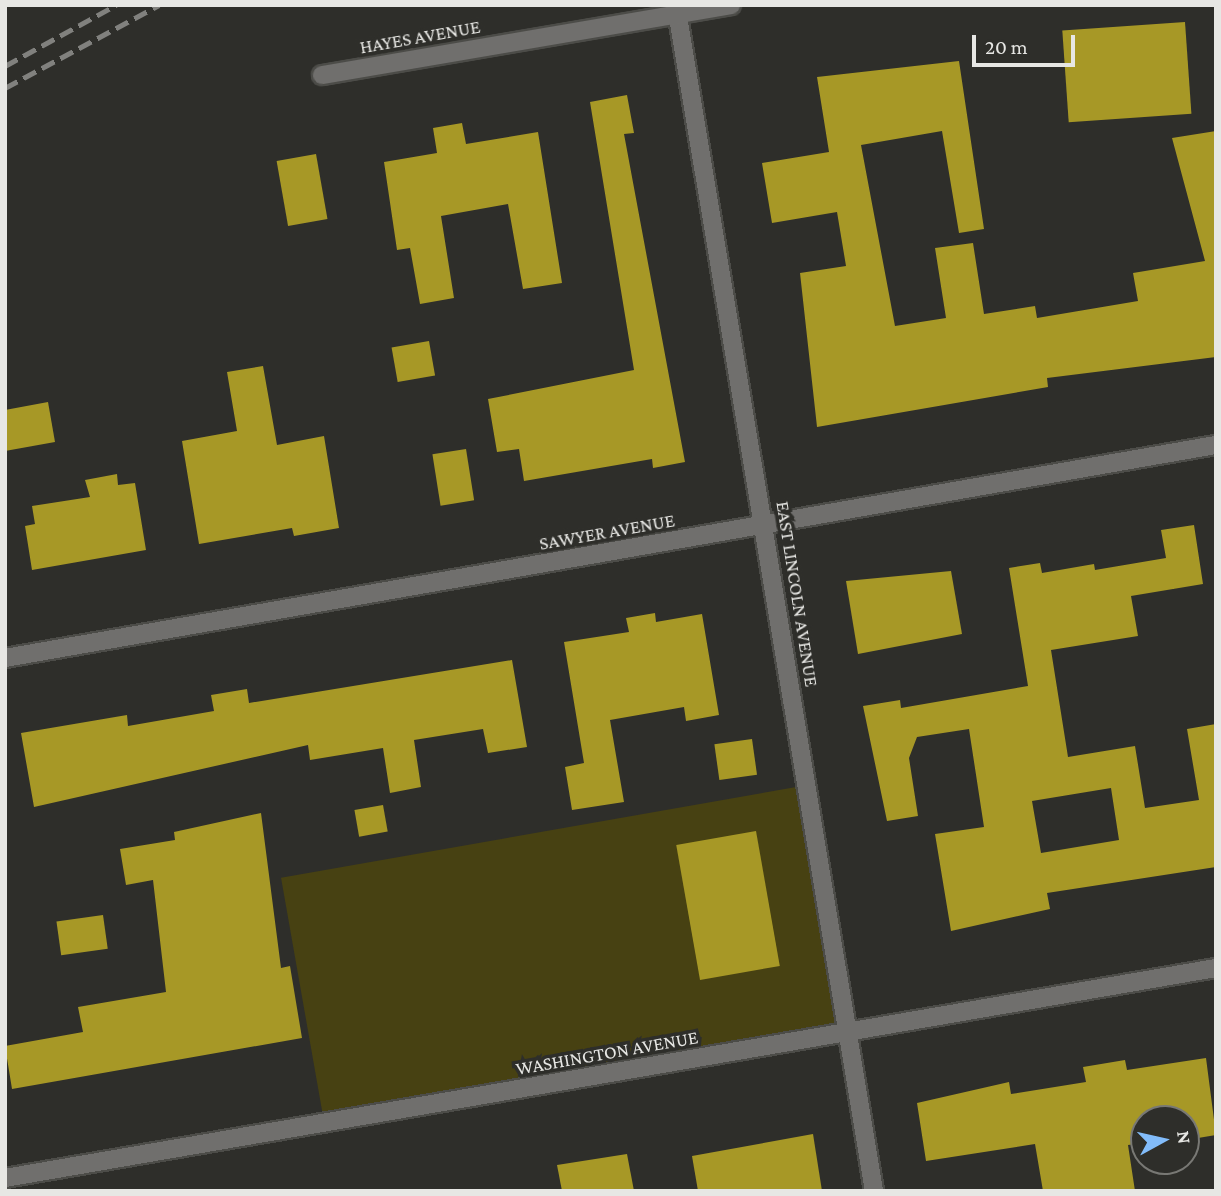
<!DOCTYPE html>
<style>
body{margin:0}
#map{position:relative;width:1221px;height:1196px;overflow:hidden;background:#2e2e2a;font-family:"Crimson Pro",serif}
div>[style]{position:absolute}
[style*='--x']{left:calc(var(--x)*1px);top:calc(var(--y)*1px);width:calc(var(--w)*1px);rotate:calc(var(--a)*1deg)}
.green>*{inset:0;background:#474112;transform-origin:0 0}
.building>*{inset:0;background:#a79826;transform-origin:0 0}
.roads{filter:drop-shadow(2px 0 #4c4c48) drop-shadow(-2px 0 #4c4c48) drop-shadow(0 2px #4c4c48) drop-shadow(0 -2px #4c4c48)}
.minor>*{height:18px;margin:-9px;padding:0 9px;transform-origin:9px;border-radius:9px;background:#706f6d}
.rail>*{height:5px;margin-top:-2.5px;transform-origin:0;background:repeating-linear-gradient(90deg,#81817e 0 14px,transparent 0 21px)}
span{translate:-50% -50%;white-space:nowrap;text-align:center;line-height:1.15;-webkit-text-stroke:7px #2e2e2a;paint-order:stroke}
.street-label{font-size:19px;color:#e7e7e4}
.frame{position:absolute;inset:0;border:7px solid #e7e7e4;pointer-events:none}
.north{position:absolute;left:1130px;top:1105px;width:70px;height:70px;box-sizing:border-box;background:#2e2e2a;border:2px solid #787874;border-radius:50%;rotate:82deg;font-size:19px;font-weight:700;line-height:28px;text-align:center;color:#e7e7e4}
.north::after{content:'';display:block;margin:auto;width:24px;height:32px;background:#82bcfa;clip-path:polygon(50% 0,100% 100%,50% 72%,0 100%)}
.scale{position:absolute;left:972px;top:35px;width:103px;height:32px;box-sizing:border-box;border:4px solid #e7e7e4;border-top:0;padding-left:9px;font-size:21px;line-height:24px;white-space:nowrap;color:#e7e7e4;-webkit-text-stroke:5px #2e2e2a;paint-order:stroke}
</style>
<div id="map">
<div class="green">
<i style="left:802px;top:786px;width:245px;height:529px;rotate:80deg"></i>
</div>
<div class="building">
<i style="left:1185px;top:22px;width:92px;height:123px;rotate:86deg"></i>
<i style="clip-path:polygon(959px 61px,984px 229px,959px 233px,942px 131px,861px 145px,895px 326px,946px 318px,935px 248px,973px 243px,984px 314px,1035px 306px,1037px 318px,1138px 301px,1133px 273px,1205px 261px,1172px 138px,1216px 131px,1216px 357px,1047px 378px,1048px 387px,817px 427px,800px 273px,846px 266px,837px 212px,772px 223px,762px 163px,829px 152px,817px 77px)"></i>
<i style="clip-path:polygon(627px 95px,634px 133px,624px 134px,685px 462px,653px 468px,652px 459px,524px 481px,519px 449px,497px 452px,488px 399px,634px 370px,590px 102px)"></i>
<i style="clip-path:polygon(462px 123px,466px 144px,538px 132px,562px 283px,523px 289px,508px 204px,441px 216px,454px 298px,420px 304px,410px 248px,397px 250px,384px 162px,437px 153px,433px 128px)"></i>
<i style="left:316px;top:154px;width:66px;height:40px;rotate:80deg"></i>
<i style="left:429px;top:341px;width:35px;height:38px;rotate:80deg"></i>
<i style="clip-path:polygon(263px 366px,277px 445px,324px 436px,339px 528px,294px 536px,292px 528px,199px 544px,182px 441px,237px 431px,227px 372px)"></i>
<i style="clip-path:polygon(48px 402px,55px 442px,5px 451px,5px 410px)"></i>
<i style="left:466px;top:449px;width:52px;height:34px;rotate:81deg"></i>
<i style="clip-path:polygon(117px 474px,118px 485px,135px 483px,146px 550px,32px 570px,25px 526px,35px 524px,32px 506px,90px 497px,85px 480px)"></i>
<i style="clip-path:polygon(evenodd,1194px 525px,1203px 584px,1131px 596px,1138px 636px,1051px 650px,1068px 757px,1135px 746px,1145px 808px,1199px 800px,1187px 729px,1216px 724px,1216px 867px,1047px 893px,1050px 909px,951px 931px,935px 834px,984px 827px,969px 729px,917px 737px,909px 758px,918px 816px,887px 821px,863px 706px,900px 700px,901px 708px,1028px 686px,1009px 568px,1040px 563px,1042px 573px,1094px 564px,1095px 570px,1166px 558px,1161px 530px,1194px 525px,1111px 788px,1119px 840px,1041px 853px,1032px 801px,1111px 788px)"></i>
<i style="clip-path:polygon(951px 571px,962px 634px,858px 654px,846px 581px)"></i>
<i style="clip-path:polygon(655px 613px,656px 622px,702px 614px,719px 715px,686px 721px,684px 707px,610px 720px,624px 802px,572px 810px,565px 767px,584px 763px,564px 642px,629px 632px,626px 618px)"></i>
<i style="clip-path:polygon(512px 660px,527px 747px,488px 753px,483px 729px,414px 740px,421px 787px,390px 793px,383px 748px,310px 760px,308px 745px,34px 807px,21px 733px,127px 715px,128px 726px,214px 711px,211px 695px,247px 689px,249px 703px)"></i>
<i style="left:752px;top:739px;width:36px;height:38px;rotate:82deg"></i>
<i style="left:383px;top:805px;width:27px;height:29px;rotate:80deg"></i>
<i style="clip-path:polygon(261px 813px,281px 968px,290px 966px,302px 1038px,12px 1089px,5px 1046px,83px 1032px,78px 1007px,166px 992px,153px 880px,126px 885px,120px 849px,175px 840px,174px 832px)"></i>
<i style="left:756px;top:831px;width:137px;height:81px;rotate:80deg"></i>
<i style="left:103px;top:915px;width:34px;height:47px;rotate:82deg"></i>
<i style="clip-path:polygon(1206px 1058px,1216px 1135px,1186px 1140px,1186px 1119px,1144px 1119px,1144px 1143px,1128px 1145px,1135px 1191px,1043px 1191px,1035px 1144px,926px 1161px,917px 1103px,1009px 1082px,1011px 1094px,1086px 1082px,1083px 1067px,1125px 1060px,1127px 1070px)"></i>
<i style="clip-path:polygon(813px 1134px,822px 1191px,698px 1191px,692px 1156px)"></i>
<i style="clip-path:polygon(627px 1154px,634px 1191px,562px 1191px,557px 1165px)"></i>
</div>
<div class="roads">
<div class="minor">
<i style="--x:676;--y:5;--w:1202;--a:80.52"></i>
<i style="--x:322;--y:75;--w:415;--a:-9.7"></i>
<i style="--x:5;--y:658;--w:1230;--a:-9.98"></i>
<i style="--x:5;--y:1178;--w:1229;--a:-9.84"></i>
</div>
</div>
<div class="rail">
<i style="--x:5;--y:66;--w:127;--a:-28.8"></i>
<i style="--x:5;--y:88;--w:175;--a:-28.3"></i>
</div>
<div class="street-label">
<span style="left:420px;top:37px;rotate:-10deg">HAYES AVENUE</span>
<span style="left:607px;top:532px;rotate:-10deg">SAWYER AVENUE</span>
<span style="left:797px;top:594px;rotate:81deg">EAST LINCOLN AVENUE</span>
<span style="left:607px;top:1053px;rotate:-10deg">WASHINGTON AVENUE</span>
</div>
<div class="frame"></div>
<div class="north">N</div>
<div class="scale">20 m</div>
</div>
